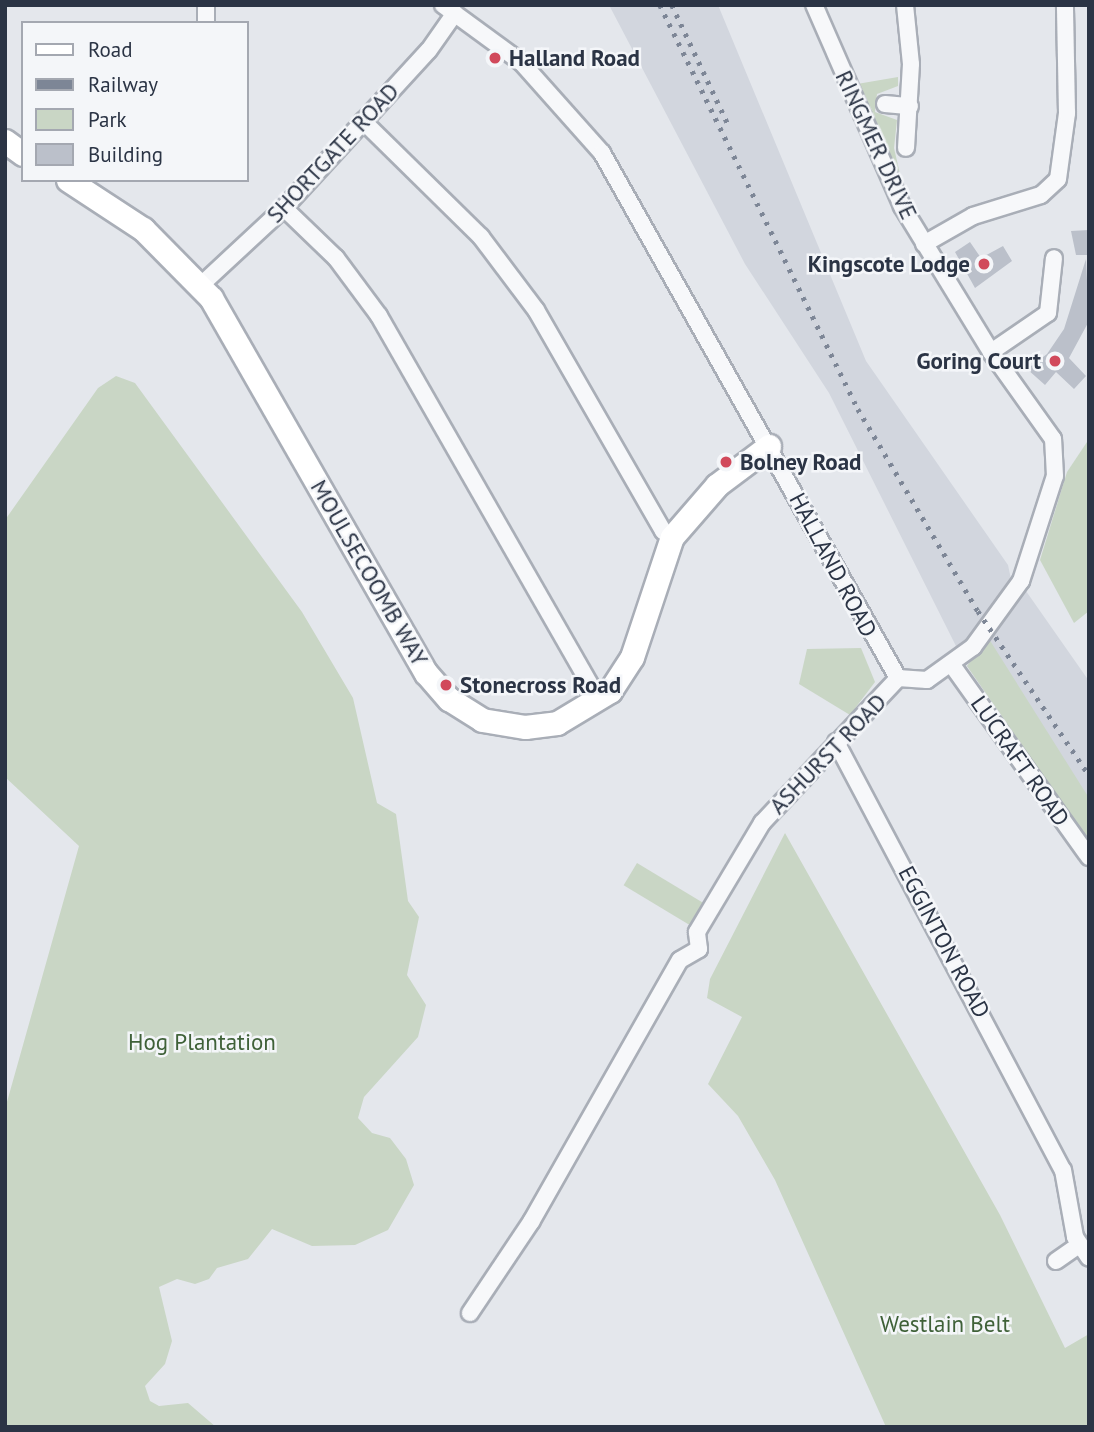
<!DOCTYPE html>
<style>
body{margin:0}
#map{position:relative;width:1094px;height:1432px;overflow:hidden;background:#e4e7ec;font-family:"PT Sans",sans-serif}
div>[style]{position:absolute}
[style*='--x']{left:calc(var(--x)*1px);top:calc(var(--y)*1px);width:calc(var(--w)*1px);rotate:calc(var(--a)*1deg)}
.built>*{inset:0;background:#d2d6de}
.green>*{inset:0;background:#c9d6c5;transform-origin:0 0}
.building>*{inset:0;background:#bbc0ca}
.roads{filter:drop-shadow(2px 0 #a9aeb7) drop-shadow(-2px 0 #a9aeb7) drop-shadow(0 2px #a9aeb7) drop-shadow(0 -2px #a9aeb7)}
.street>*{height:16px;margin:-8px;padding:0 8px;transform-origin:8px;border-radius:8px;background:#f7f8fa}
.secondary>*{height:23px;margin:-11.5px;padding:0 11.5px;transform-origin:11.5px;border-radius:11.5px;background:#fff}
.rail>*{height:4.5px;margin-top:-2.25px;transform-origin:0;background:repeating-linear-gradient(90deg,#7d8696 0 3.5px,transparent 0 10.5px)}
.dots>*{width:19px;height:19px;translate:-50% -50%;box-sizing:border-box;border:4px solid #f4f6f9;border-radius:50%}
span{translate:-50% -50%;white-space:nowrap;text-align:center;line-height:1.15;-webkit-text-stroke:5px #f4f6f9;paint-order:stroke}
.poi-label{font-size:23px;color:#2b3445;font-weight:700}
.left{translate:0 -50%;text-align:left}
.right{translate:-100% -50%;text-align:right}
.street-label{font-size:23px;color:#2b3445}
.park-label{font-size:23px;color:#3f6138}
.frame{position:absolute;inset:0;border:7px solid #2b3445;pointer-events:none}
.legend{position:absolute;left:21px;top:21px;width:228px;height:161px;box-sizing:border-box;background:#f4f6f9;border:2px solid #a4a8b1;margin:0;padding:9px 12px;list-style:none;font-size:21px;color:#2b3445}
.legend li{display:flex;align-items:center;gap:14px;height:35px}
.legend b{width:35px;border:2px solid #a4a8b1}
</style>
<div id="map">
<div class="built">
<i style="clip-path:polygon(609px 5px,718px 5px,866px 361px,1008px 565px,1012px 584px,1002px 620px,1026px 591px,1089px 681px,1089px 842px,967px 666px,989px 638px,979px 625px,958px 650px,829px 393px,745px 264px)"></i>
</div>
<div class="green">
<i style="clip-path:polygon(898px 77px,898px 86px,877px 94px,875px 112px,897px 120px,894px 148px,903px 187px,857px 84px)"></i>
<i style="clip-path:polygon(116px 376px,135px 383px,302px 612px,353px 698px,377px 803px,396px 814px,408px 901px,419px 917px,407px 975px,426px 1005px,418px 1037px,364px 1097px,358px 1118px,372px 1133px,390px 1138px,406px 1159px,414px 1185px,388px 1230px,355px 1245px,312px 1246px,272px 1229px,248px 1259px,217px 1268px,209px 1279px,195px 1284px,177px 1279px,159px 1287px,172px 1341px,165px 1364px,145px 1386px,150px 1401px,159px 1406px,188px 1403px,216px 1427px,5px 1427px,5px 1109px,79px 846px,5px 777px,5px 520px,98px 388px)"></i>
<i style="clip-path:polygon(1089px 439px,1089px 611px,1074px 623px,1040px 560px,1067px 472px)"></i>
<i style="clip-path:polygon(989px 639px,1089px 798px,1089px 842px,967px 666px)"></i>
<i style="clip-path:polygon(861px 648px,875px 682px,850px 715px,799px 684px,807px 649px)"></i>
<i style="clip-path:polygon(785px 833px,1000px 1215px,1065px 1348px,1089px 1334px,1089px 1427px,886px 1427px,775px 1180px,738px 1116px,708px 1084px,742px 1017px,707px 998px,710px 979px)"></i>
<i style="left:637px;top:863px;width:77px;height:26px;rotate:31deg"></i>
</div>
<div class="building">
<i style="clip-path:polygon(1089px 230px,1089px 255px,1076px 255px,1071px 231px)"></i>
<i style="clip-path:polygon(970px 242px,981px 258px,1003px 246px,1012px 261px,975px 288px,955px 252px)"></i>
<i style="clip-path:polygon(1086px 259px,1089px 321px,1069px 358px,1086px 376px,1074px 389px,1056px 372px,1045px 385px,1027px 369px,1047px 354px,1064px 329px)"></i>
</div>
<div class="roads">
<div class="street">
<i style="--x:206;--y:5;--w:18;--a:90"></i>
<i style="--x:443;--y:5;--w:97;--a:36.2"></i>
<i style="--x:521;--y:62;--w:122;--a:48.3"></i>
<i style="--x:602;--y:153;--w:603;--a:60.59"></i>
<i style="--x:905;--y:5;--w:59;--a:84.2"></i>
<i style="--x:911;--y:64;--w:84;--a:93.4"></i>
<i style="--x:885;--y:104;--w:25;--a:5"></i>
<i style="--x:363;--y:121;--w:165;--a:44.5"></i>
<i style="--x:481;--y:237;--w:91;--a:53"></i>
<i style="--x:536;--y:310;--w:255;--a:60.1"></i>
<i style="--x:663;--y:531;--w:11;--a:34"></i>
<i style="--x:284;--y:208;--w:72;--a:43.9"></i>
<i style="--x:336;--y:258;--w:72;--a:53.4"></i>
<i style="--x:379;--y:316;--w:443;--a:60.2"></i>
<i style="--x:924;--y:244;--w:56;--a:-29.7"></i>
<i style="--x:973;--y:216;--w:71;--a:-17.2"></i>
<i style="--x:1041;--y:195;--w:23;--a:-43"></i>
<i style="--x:1058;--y:179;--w:67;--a:-82.2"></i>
<i style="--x:1067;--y:113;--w:108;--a:-91.1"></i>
<i style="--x:201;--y:285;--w:113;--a:-42.9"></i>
<i style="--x:284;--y:208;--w:214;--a:-47.5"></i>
<i style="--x:429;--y:50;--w:45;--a:-54.9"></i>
<i style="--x:991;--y:352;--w:69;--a:-34.4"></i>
<i style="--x:1048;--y:313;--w:55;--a:-83.8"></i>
<i style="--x:952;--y:665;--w:236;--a:54.5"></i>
<i style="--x:836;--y:742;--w:484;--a:62.1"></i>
<i style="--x:1063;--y:1170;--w:68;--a:79.8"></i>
<i style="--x:1075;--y:1237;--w:25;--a:56"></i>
<i style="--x:1056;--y:1261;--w:28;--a:-35"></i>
<i style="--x:470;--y:1313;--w:110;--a:-56.2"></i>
<i style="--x:531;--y:1222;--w:301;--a:-60.4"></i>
<i style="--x:680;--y:960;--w:22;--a:-30"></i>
<i style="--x:699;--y:949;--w:17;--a:-97"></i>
<i style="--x:697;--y:932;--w:127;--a:-59.2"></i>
<i style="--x:762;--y:823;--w:199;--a:-46.8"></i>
<i style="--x:898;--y:678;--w:29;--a:4"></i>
<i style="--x:927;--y:680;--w:57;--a:-35.7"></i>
<i style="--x:973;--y:647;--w:82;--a:-54"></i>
<i style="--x:1021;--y:581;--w:110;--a:-72.1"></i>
<i style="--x:1055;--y:476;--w:37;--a:-93"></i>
<i style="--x:1053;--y:439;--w:107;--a:-125.5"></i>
<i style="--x:991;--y:352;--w:171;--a:-121.4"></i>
<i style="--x:902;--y:206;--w:219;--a:-113.6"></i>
</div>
<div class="secondary">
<i style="--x:5;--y:141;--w:22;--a:36"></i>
<i style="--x:68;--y:180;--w:90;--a:33.2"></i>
<i style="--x:143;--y:229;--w:97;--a:45.4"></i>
<i style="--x:211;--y:298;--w:432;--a:60.2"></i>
<i style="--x:426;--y:673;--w:35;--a:49"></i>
<i style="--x:449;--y:699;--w:39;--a:32"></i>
<i style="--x:482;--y:720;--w:44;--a:9.2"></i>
<i style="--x:525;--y:727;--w:32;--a:-7"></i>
<i style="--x:557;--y:723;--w:62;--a:-31.1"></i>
<i style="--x:610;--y:691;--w:40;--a:-57.1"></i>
<i style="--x:632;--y:657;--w:126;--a:-71.6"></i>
<i style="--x:672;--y:537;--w:69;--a:-49.1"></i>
<i style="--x:717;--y:485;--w:65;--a:-36.9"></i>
</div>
</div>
<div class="rail">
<i style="--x:660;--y:5;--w:450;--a:63.9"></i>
<i style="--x:858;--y:409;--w:235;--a:59.3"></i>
<i style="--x:978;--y:611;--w:198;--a:55.9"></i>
<i style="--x:672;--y:5;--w:134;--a:64.8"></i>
</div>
<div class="dots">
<i style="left:495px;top:58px;background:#d1495b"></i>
<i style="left:984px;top:264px;background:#d1495b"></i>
<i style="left:1055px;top:361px;background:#d1495b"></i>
<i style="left:726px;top:462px;background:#d1495b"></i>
<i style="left:446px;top:685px;background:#d1495b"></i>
</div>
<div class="poi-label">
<span class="left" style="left:509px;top:58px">Halland Road</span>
<span class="right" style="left:970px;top:264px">Kingscote Lodge</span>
<span class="right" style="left:1041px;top:361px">Goring Court</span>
<span class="left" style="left:740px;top:462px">Bolney Road</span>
<span class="left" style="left:460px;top:685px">Stonecross Road</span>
</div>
<div class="street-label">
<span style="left:876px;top:145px;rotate:65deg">RINGMER DRIVE</span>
<span style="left:333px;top:153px;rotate:-47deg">SHORTGATE ROAD</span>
<span style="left:833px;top:565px;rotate:62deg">HALLAND ROAD</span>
<span style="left:369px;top:573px;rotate:60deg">MOULSECOOMB WAY</span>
<span style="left:828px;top:754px;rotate:-46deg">ASHURST ROAD</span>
<span style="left:1020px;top:761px;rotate:55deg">LUCRAFT ROAD</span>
<span style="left:944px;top:942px;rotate:62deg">EGGINTON ROAD</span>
</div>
<div class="park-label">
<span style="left:202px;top:1042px">Hog Plantation</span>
<span style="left:945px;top:1324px">Westlain Belt</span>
</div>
<div class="frame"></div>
<ul class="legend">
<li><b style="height:9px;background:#fff"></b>Road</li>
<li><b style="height:9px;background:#7d8696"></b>Railway</li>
<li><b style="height:19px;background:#c9d6c5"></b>Park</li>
<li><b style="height:19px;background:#bbc0ca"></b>Building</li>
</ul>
</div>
